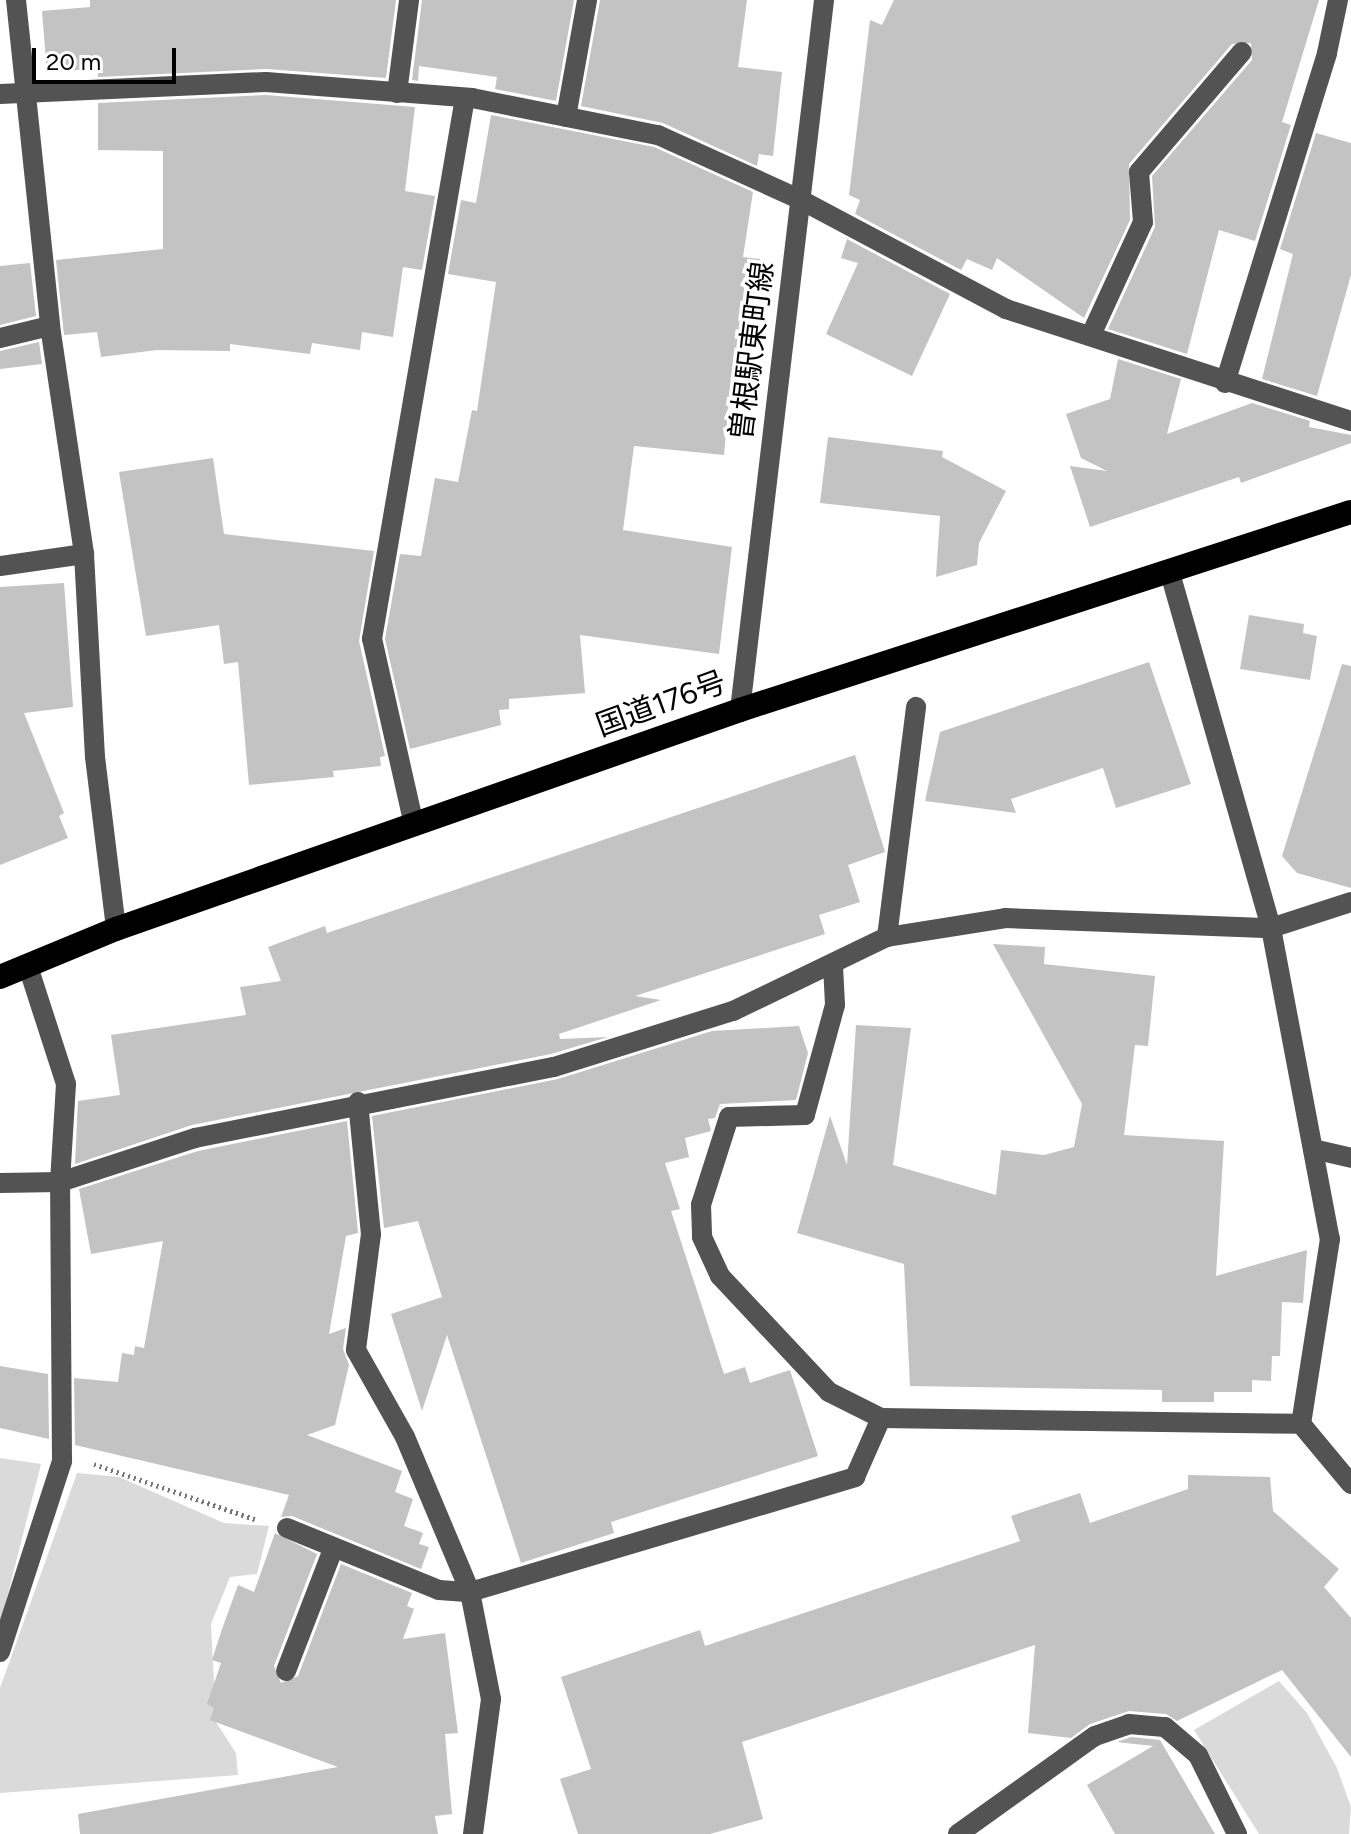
<!DOCTYPE html>
<meta charset="utf-8">
<style>
body{margin:0}
#map{position:relative;width:1351px;height:1834px;overflow:hidden;background:#fff;font-family:Figtree,"Noto Sans JP",sans-serif}
div>[style]{position:absolute}
[style*='--x']{left:calc(var(--x)*1px);top:calc(var(--y)*1px);width:calc(var(--w)*1px);rotate:calc(var(--a)*1deg)}
.green>*{inset:0;background:#dadada}
.building>*{inset:0;background:#c3c3c3}
.path>*{height:5px;margin-top:-2.5px;transform-origin:0;background:repeating-linear-gradient(90deg,#757575 0 2px,transparent 0 6px)}
.minor>*{height:20px;margin:-10px;padding:0 10px;transform-origin:10px;border-radius:10px;background:#535353}
.highway>*{height:24px;margin:-12px;padding:0 12px;transform-origin:12px;border-radius:12px;background:#000}
span{translate:-50% -50%;white-space:nowrap;text-align:center;line-height:1.15;-webkit-text-stroke:7px #fff;paint-order:stroke}
.street-label{font-size:30px;color:#000}
.scale{position:absolute;left:32px;top:48px;width:144px;height:36px;box-sizing:border-box;border:4px solid #000;border-top:0;padding-left:10px;font-size:24px;line-height:28px;white-space:nowrap;color:#000;-webkit-text-stroke:6px #fff;paint-order:stroke}
</style>
<div id="map">
<div class="green">
<i style="clip-path:polygon(0 1458px,41px 1464px,0 1625px)"></i>
<i style="clip-path:polygon(77px 1473px,119px 1477px,224px 1523px,269px 1526px,257px 1574px,230px 1577px,211px 1624px,216px 1722px,236px 1753px,238px 1775px,0 1793px,0 1688px)"></i>
<i style="clip-path:polygon(1279px 1681px,1307px 1713px,1337px 1768px,1351px 1807px,1349px 1834px,1259px 1834px,1194px 1730px)"></i>
</div>
<div class="building">
<i style="clip-path:polygon(90px 0,396px 0,386px 78px,267px 69px,98px 77px,98px 68px,47px 73px,42px 11px,90px 7px)"></i>
<i style="clip-path:polygon(422px 0,574px 0,556px 101px,495px 89px,497px 77px,419px 66px,418px 81px,412px 80px)"></i>
<i style="clip-path:polygon(600px 0,747px 0,738px 67px,782px 72px,773px 156px,759px 154px,757px 166px,663px 123px,581px 106px)"></i>
<i style="clip-path:polygon(894px 0,1319px 0,1282px 122px,1291px 125px,1255px 241px,1219px 230px,1187px 354px,1108px 329px,1155px 227px,1152px 176px,1252px 60px,1251px 43px,1232px 44px,1129px 164px,1130px 220px,1084px 318px,997px 258px,992px 270px,967px 259px,961px 270px,855px 214px,860px 200px,849px 195px,870px 20px,882px 25px)"></i>
<i style="clip-path:polygon(266px 95px,415px 107px,405px 191px,435px 196px,422px 270px,403px 267px,393px 337px,362px 332px,360px 350px,312px 343px,310px 354px,230px 344px,230px 351px,157px 350px,101px 357px,97px 332px,64px 335px,56px 260px,163px 249px,163px 151px,98px 150px,98px 103px)"></i>
<i style="clip-path:polygon(491px 115px,654px 147px,753px 192px,743px 257px,760px 259px,747px 349px,738px 349px,731px 378px,724px 455px,634px 446px,623px 530px,732px 547px,719px 654px,580px 635px,585px 693px,509px 699px,509px 709px,499px 710px,501px 725px,410px 749px,385px 639px,400px 554px,421px 556px,435px 478px,458px 482px,472px 410px,477px 411px,496px 282px,448px 274px,461px 200px,476px 203px)"></i>
<i style="clip-path:polygon(1316px 133px,1351px 143px,1351px 275px,1317px 396px,1262px 379px,1293px 254px,1280px 249px)"></i>
<i style="clip-path:polygon(847px 239px,950px 294px,912px 376px,826px 334px,858px 263px,841px 258px)"></i>
<i style="clip-path:polygon(30px 263px,36px 316px,0 325px,0 266px)"></i>
<i style="clip-path:polygon(39px 342px,42px 364px,0 369px,0 351px)"></i>
<i style="clip-path:polygon(1118px 359px,1181px 379px,1167px 434px,1252px 403px,1310px 421px,1309px 427px,1351px 435px,1351px 443px,1241px 483px,1239px 477px,1090px 527px,1070px 466px,1107px 471px,1081px 458px,1066px 414px,1110px 399px)"></i>
<i style="clip-path:polygon(828px 437px,943px 451px,942px 457px,1006px 491px,979px 543px,977px 565px,936px 577px,940px 516px,820px 503px)"></i>
<i style="clip-path:polygon(213px 458px,224px 534px,374px 551px,359px 641px,385px 756px,380px 757px,381px 766px,333px 771px,334px 777px,249px 785px,238px 662px,224px 664px,219px 625px,146px 636px,119px 472px)"></i>
<i style="clip-path:polygon(64px 583px,73px 707px,24px 713px,64px 813px,59px 816px,68px 838px,0 865px,0 587px)"></i>
<i style="clip-path:polygon(1249px 615px,1304px 624px,1303px 633px,1317px 636px,1310px 680px,1240px 669px)"></i>
<i style="clip-path:polygon(1149px 662px,1191px 784px,1116px 808px,1103px 768px,1011px 799px,1016px 813px,925px 801px,940px 732px)"></i>
<i style="clip-path:polygon(1342px 664px,1351px 666px,1351px 888px,1297px 873px,1282px 856px)"></i>
<i style="clip-path:polygon(855px 755px,885px 852px,848px 865px,860px 902px,819px 915px,825px 934px,635px 996px,661px 1000px,559px 1034px,560px 1039px,608px 1037px,551px 1054px,192px 1125px,75px 1164px,78px 1101px,120px 1095px,111px 1035px,246px 1015px,240px 987px,281px 981px,268px 947px,325px 926px,327px 933px)"></i>
<i style="clip-path:polygon(993px 944px,1045px 947px,1044px 964px,1155px 976px,1148px 1046px,1135px 1045px,1124px 1135px,1224px 1141px,1216px 1276px,1307px 1250px,1303px 1303px,1282px 1302px,1280px 1356px,1272px 1356px,1271px 1381px,1252px 1380px,1252px 1392px,1214px 1392px,1214px 1402px,1162px 1402px,1162px 1390px,910px 1386px,904px 1264px,797px 1233px,830px 1116px,847px 1165px,856px 1025px,911px 1028px,893px 1165px,996px 1195px,1001px 1150px,1044px 1155px,1074px 1147px,1082px 1104px)"></i>
<i style="clip-path:polygon(799px 1026px,808px 1053px,796px 1100px,720px 1104px,715px 1118px,708px 1119px,711px 1131px,685px 1138px,689px 1157px,665px 1163px,680px 1209px,671px 1211px,724px 1374px,745px 1367px,750px 1383px,790px 1370px,818px 1456px,611px 1522px,614px 1533px,521px 1563px,447px 1335px,422px 1411px,391px 1314px,442px 1297px,418px 1221px,384px 1228px,372px 1116px,558px 1079px,712px 1031px)"></i>
<i style="clip-path:polygon(347px 1121px,358px 1233px,346px 1236px,329px 1334px,346px 1328px,343px 1349px,349px 1365px,335px 1425px,307px 1435px,402px 1471px,395px 1492px,413px 1499px,404px 1526px,423px 1533px,419px 1544px,429px 1547px,421px 1569px,292px 1516px,281px 1517px,289px 1495px,75px 1445px,74px 1378px,118px 1382px,122px 1353px,134px 1355px,135px 1346px,144px 1348px,163px 1241px,91px 1254px,79px 1189px,198px 1151px)"></i>
<i style="clip-path:polygon(0 1366px,48px 1374px,49px 1439px,0 1428px)"></i>
<i style="clip-path:polygon(1188px 1475px,1270px 1477px,1273px 1511px,1339px 1569px,1324px 1587px,1351px 1618px,1351px 1757px,1282px 1670px,1177px 1721px,1166px 1714px,1129px 1711px,1090px 1724px,1071px 1738px,1028px 1733px,1035px 1645px,742px 1742px,763px 1819px,710px 1834px,578px 1834px,560px 1779px,591px 1769px,561px 1677px,700px 1630px,705px 1646px,1020px 1541px,1011px 1516px,1080px 1493px,1090px 1523px,1188px 1489px)"></i>
<i style="clip-path:polygon(275px 1533px,317px 1554px,274px 1666px,281px 1683px,298px 1676px,341px 1564px,412px 1593px,407px 1606px,414px 1609px,403px 1639px,445px 1633px,458px 1733px,445px 1734px,452px 1814px,435px 1816px,438px 1834px,80px 1834px,78px 1814px,338px 1767px,210px 1720px,214px 1708px,207px 1704px,221px 1663px,212px 1660px,221px 1632px,238px 1585px,254px 1592px)"></i>
<i style="clip-path:polygon(1131px 1737px,1160px 1740px,1215px 1834px,1115px 1834px,1087px 1785px,1153px 1746px,1117px 1742px)"></i>
</div>
<div class="path">
<i style="--x:94;--y:1464;--w:170;--a:18.9"></i>
</div>
<div class="minor">
<i style="--x:16;--y:0;--w:328;--a:84"></i>
<i style="--x:50;--y:326;--w:231;--a:81.5"></i>
<i style="--x:84;--y:554;--w:203;--a:86.9"></i>
<i style="--x:95;--y:757;--w:173;--a:83"></i>
<i style="--x:397;--y:93;--w:94;--a:-82.6"></i>
<i style="--x:0;--y:94;--w:266;--a:-2.6"></i>
<i style="--x:266;--y:82;--w:207;--a:4.4"></i>
<i style="--x:472;--y:98;--w:190;--a:11.3"></i>
<i style="--x:658;--y:135;--w:157;--a:24.4"></i>
<i style="--x:801;--y:200;--w:232;--a:28"></i>
<i style="--x:1006;--y:309;--w:363;--a:18"></i>
<i style="--x:566;--y:117;--w:119;--a:-79.8"></i>
<i style="--x:1091;--y:335;--w:124;--a:-65.3"></i>
<i style="--x:1143;--y:222;--w:50;--a:-94.6"></i>
<i style="--x:1139;--y:172;--w:158;--a:-49.4"></i>
<i style="--x:0;--y:338;--w:51;--a:-13.5"></i>
<i style="--x:1225;--y:383;--w:345;--a:-72.8"></i>
<i style="--x:1327;--y:53;--w:54;--a:-78.3"></i>
<i style="--x:0;--y:566;--w:85;--a:-8.1"></i>
<i style="--x:1170;--y:573;--w:369;--a:74.1"></i>
<i style="--x:1271;--y:928;--w:317;--a:79.3"></i>
<i style="--x:1330;--y:1239;--w:187;--a:98.9"></i>
<i style="--x:1301;--y:1424;--w:78;--a:50.2"></i>
<i style="--x:740;--y:710;--w:715;--a:-83.25"></i>
<i style="--x:414;--y:825;--w:191;--a:-102.7"></i>
<i style="--x:372;--y:639;--w:549;--a:-80.25"></i>
<i style="--x:887;--y:937;--w:232;--a:-82.8"></i>
<i style="--x:833;--y:966;--w:39;--a:87"></i>
<i style="--x:835;--y:1005;--w:114;--a:105.3"></i>
<i style="--x:805;--y:1115;--w:76;--a:178.5"></i>
<i style="--x:729;--y:1117;--w:92;--a:107.7"></i>
<i style="--x:701;--y:1205;--w:32;--a:88"></i>
<i style="--x:702;--y:1237;--w:43;--a:65.2"></i>
<i style="--x:720;--y:1276;--w:159;--a:46.8"></i>
<i style="--x:829;--y:1392;--w:58;--a:26.6"></i>
<i style="--x:358;--y:1102;--w:133;--a:84.4"></i>
<i style="--x:371;--y:1234;--w:117;--a:97.4"></i>
<i style="--x:356;--y:1350;--w:100;--a:60.6"></i>
<i style="--x:405;--y:1437;--w:168;--a:67.2"></i>
<i style="--x:470;--y:1592;--w:109;--a:78.9"></i>
<i style="--x:491;--y:1699;--w:136;--a:97.6"></i>
<i style="--x:1313;--y:1149;--w:39;--a:13"></i>
<i style="--x:0;--y:1183;--w:60;--a:-1"></i>
<i style="--x:60;--y:1182;--w:142;--a:-18.1"></i>
<i style="--x:195;--y:1138;--w:366;--a:-11.2"></i>
<i style="--x:554;--y:1067;--w:188;--a:-17.4"></i>
<i style="--x:733;--y:1011;--w:171;--a:-25.7"></i>
<i style="--x:887;--y:937;--w:120;--a:-9.1"></i>
<i style="--x:1005;--y:918;--w:266;--a:2.2"></i>
<i style="--x:1271;--y:928;--w:84;--a:-18"></i>
<i style="--x:287;--y:1528;--w:164;--a:22.2"></i>
<i style="--x:439;--y:1590;--w:31;--a:4"></i>
<i style="--x:470;--y:1592;--w:402;--a:-16.6"></i>
<i style="--x:855;--y:1477;--w:64;--a:-66.2"></i>
<i style="--x:881;--y:1418;--w:420;--a:0.8"></i>
<i style="--x:0;--y:1652;--w:201;--a:-72"></i>
<i style="--x:62;--y:1461;--w:279;--a:-90.4"></i>
<i style="--x:60;--y:1182;--w:98;--a:-86.5"></i>
<i style="--x:66;--y:1084;--w:124;--a:-107.9"></i>
<i style="--x:286;--y:1671;--w:131;--a:-68.9"></i>
<i style="--x:958;--y:1834;--w:168;--a:-35.6"></i>
<i style="--x:1095;--y:1736;--w:36;--a:-19"></i>
<i style="--x:1129;--y:1724;--w:36;--a:5"></i>
<i style="--x:1165;--y:1727;--w:43;--a:40.3"></i>
<i style="--x:1198;--y:1755;--w:88;--a:63.7"></i>
</div>
<div class="highway">
<i style="--x:0;--y:977;--w:126;--a:-22.5"></i>
<i style="--x:116;--y:929;--w:661;--a:-19.34"></i>
<i style="--x:740;--y:710;--w:642;--a:-17.96"></i>
</div>
<div class="street-label">
<span style="left:752px;top:351px;rotate:-83deg">曽根駅東町線</span>
<span style="left:661px;top:704px;rotate:-20deg">国道176号</span>
</div>
<div class="scale">20 m</div>
</div>
